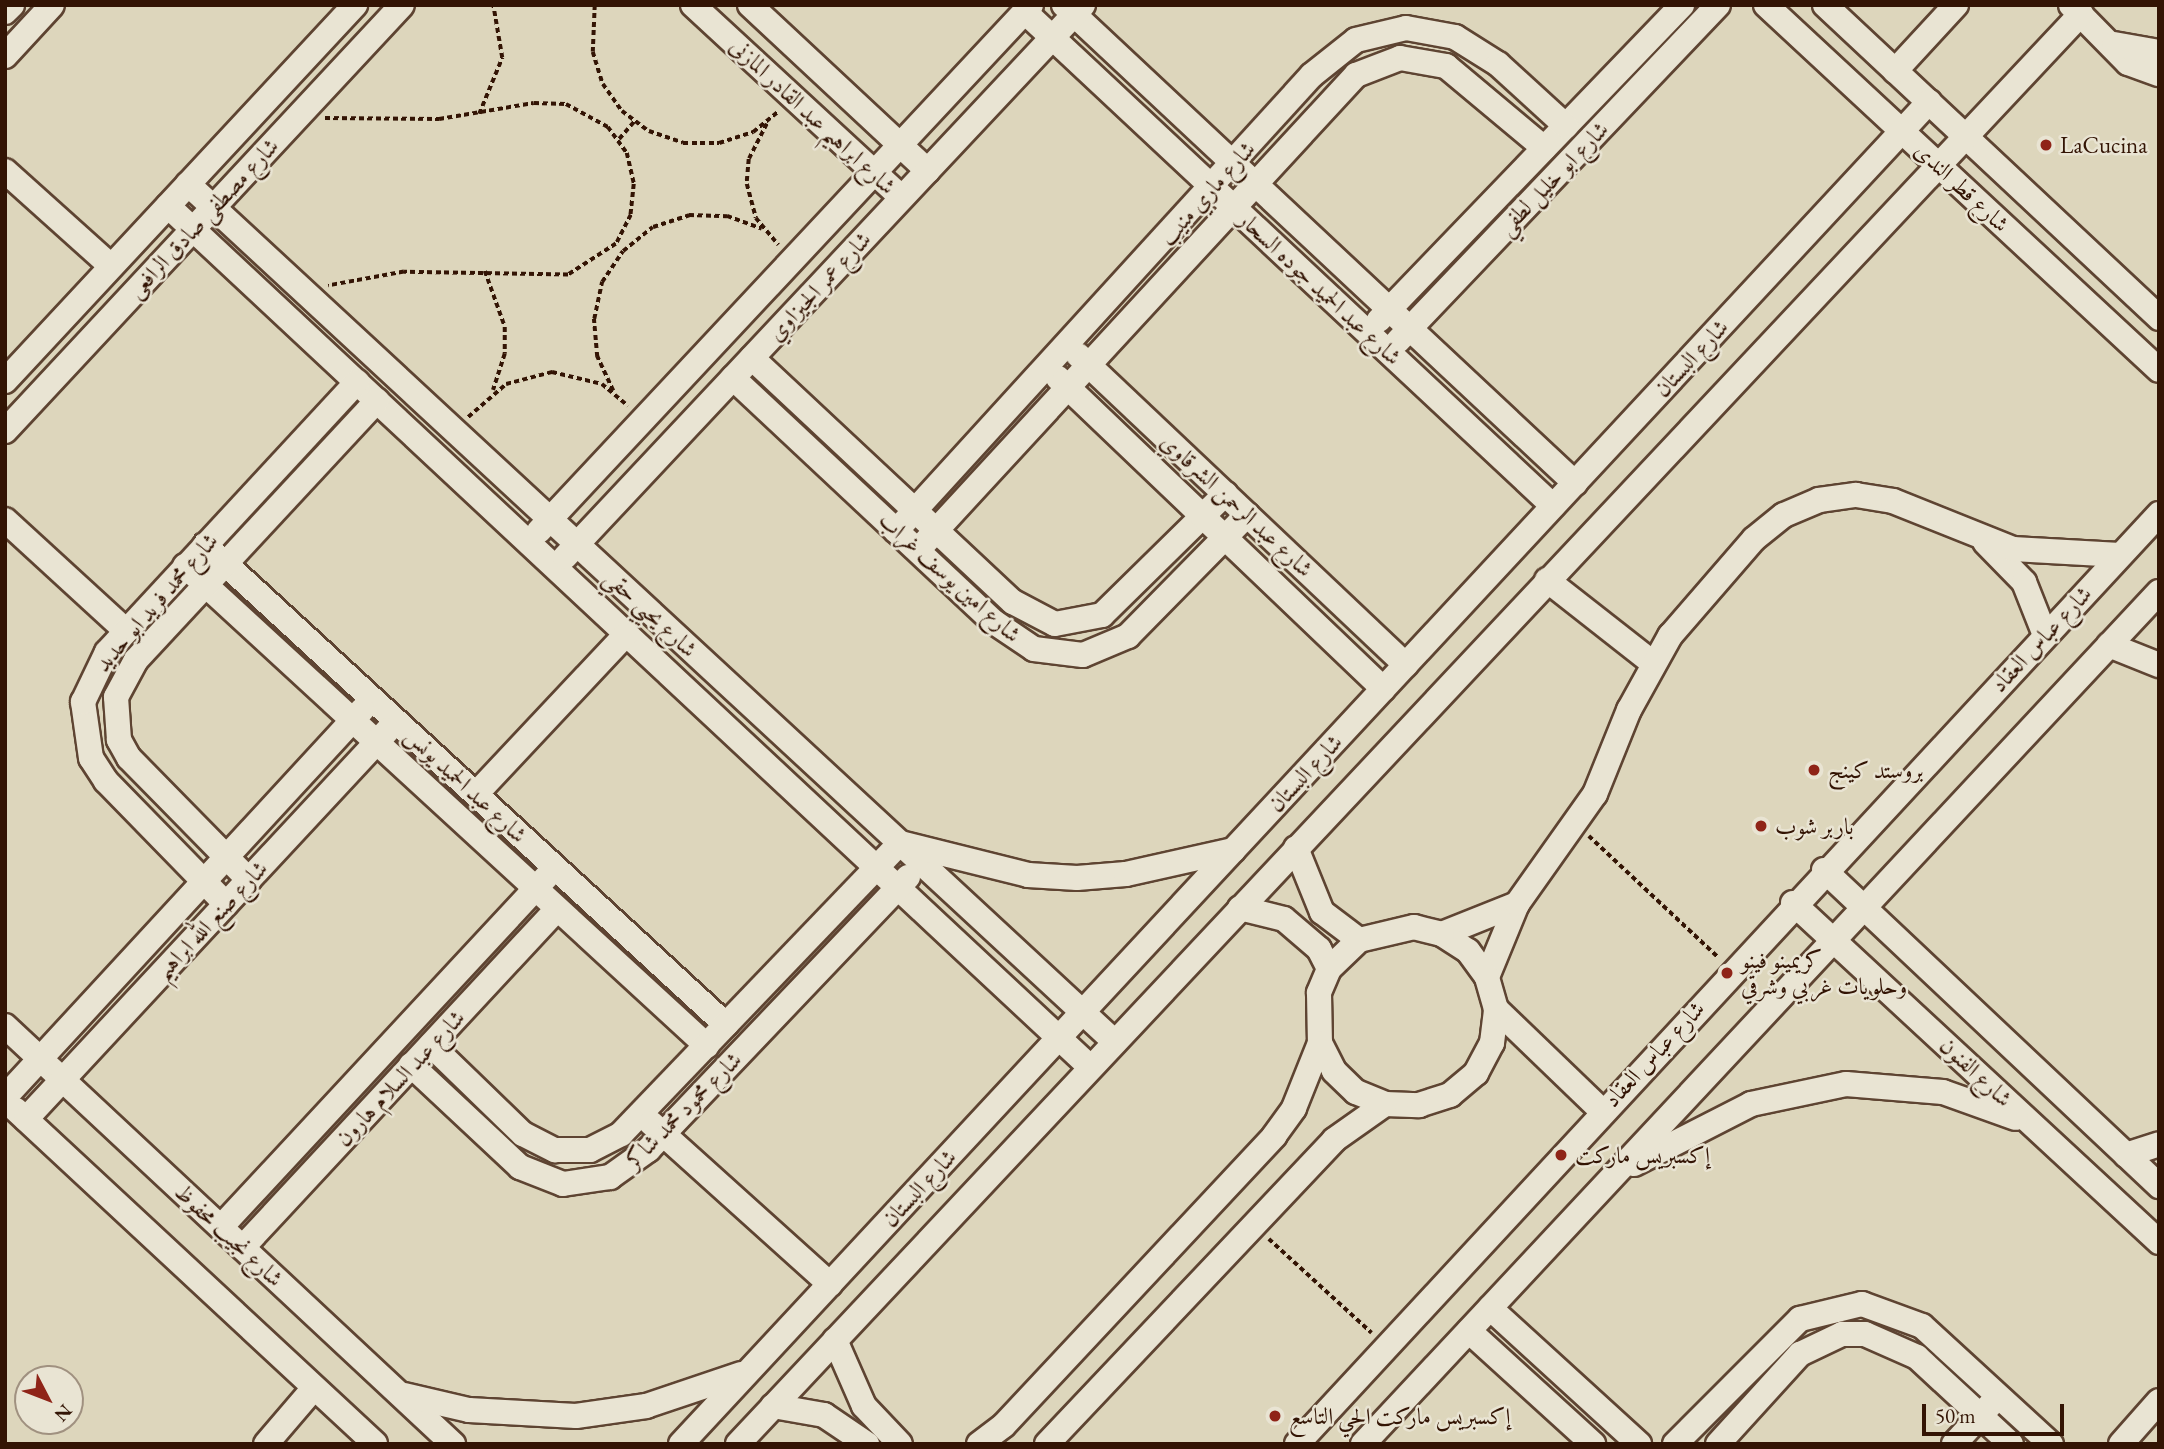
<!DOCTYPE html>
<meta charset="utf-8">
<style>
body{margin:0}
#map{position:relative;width:2164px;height:1449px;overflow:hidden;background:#ddd6bc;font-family:"EB Garamond",Amiri,serif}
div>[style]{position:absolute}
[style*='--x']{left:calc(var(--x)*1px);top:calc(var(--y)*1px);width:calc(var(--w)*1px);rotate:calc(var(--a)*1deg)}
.path>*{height:3.5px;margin-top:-1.75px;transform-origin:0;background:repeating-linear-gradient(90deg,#331404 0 5px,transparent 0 8.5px)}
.roads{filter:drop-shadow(2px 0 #5e4432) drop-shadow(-2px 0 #5e4432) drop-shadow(0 2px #5e4432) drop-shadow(0 -2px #5e4432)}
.minor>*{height:24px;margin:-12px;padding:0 12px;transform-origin:12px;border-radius:12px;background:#e9e4d3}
.dots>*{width:19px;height:19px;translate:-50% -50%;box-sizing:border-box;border:4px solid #e9e4d3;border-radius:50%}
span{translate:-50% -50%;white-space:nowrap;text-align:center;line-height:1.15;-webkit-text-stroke:5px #e9e4d3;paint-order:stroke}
.street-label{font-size:23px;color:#331404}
.poi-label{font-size:23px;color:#331404}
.left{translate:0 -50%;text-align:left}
.frame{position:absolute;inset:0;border:7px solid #331404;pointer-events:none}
.north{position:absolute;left:14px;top:1365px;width:70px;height:70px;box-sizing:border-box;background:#e9e4d3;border:2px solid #a09180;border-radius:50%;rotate:132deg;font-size:19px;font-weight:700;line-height:28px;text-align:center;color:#331404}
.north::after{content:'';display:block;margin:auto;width:24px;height:32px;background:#8f2418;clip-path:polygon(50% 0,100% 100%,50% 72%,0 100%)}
.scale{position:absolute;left:1922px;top:1404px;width:142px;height:32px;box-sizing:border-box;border:4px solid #331404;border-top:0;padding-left:9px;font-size:21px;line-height:24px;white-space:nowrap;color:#331404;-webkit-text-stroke:5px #e9e4d3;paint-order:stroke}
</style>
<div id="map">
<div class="path">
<i style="--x:595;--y:5;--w:47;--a:92.4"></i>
<i style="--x:593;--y:52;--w:34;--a:73"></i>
<i style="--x:603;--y:84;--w:33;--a:55"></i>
<i style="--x:622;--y:111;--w:34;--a:37"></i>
<i style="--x:649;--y:131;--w:36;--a:19"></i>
<i style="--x:683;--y:143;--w:36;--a:0"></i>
<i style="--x:719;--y:143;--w:36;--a:-18"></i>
<i style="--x:753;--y:132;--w:33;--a:-39"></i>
<i style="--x:479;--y:114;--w:61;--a:-67.7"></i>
<i style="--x:502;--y:58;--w:54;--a:-99.6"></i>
<i style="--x:325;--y:118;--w:114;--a:0.5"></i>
<i style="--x:439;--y:119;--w:96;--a:-9.6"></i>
<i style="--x:534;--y:103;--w:32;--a:2"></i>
<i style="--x:566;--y:104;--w:48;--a:28.7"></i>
<i style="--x:608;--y:127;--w:32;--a:54"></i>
<i style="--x:627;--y:153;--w:32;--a:77"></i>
<i style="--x:634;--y:184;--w:31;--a:96"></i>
<i style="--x:631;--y:215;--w:33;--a:117"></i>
<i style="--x:616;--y:244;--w:57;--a:147.1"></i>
<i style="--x:568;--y:275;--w:164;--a:-179"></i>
<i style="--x:404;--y:272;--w:77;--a:169.6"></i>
<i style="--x:767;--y:124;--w:39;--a:117"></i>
<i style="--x:749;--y:159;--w:25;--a:95"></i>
<i style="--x:747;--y:184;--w:35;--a:75"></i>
<i style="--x:756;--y:218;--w:35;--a:50"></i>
<i style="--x:619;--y:139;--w:23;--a:-49"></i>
<i style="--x:485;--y:271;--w:59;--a:70.3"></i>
<i style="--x:505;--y:327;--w:27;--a:90"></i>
<i style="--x:505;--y:354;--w:38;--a:108"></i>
<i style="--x:613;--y:391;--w:38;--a:-115"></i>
<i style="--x:597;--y:357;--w:38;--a:-95"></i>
<i style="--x:594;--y:319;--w:38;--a:-78"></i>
<i style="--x:602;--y:282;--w:37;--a:-56"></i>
<i style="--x:623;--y:251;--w:38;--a:-39"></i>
<i style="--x:653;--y:227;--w:38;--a:-18"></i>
<i style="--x:689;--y:215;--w:38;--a:2"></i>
<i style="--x:727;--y:216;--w:37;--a:20"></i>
<i style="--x:468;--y:417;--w:50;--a:-41"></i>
<i style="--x:506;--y:384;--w:48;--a:-14.6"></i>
<i style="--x:552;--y:372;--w:51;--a:13.5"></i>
<i style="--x:602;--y:384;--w:34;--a:40"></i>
<i style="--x:1589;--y:836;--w:178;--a:43.2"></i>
<i style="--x:1269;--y:1239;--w:139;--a:42.4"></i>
</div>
<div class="roads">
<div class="minor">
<i style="--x:693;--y:5;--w:284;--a:42.7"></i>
<i style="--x:750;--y:5;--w:243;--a:43"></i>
<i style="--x:1064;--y:5;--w:700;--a:43.09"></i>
<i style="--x:1766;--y:5;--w:536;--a:42.88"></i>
<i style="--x:1825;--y:5;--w:458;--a:43.1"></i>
<i style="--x:2071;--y:5;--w:81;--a:45.5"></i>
<i style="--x:2128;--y:63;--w:33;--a:20"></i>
<i style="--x:5;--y:12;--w:10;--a:-45"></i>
<i style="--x:1025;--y:12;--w:723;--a:43.09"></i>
<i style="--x:2114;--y:44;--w:46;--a:10.1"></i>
<i style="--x:5;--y:56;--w:69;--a:-47.3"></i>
<i style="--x:1895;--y:71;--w:90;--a:-47.3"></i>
<i style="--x:5;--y:171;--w:142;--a:41.9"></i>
<i style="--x:188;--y:184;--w:1263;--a:42.79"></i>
<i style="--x:168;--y:206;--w:1262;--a:43.04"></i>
<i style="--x:1379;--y:320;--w:437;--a:-46.1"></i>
<i style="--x:1398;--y:341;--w:464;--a:-46.4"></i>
<i style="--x:1078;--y:355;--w:451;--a:43.4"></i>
<i style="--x:752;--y:358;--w:357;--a:43.1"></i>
<i style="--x:1013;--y:602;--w:47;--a:27.6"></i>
<i style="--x:1055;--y:624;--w:48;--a:-10.8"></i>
<i style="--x:1102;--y:615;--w:173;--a:-44.5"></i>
<i style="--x:733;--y:378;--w:357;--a:43.1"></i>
<i style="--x:994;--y:622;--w:48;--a:34"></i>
<i style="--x:1034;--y:649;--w:49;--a:7"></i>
<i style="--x:1083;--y:655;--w:49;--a:-22.9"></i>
<i style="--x:1128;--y:636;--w:170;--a:-45.5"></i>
<i style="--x:1058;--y:378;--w:450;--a:43.7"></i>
<i style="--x:5;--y:381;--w:514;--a:-47.05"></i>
<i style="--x:5;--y:431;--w:582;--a:-47.02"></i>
<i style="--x:5;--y:520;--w:164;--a:42.5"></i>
<i style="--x:539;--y:531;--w:720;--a:-46.91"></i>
<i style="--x:896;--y:531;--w:617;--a:-47.63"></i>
<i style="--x:1312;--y:75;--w:56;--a:-38.5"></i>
<i style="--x:1356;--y:40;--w:51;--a:-13.5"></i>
<i style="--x:1406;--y:28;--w:50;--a:10.4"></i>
<i style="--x:1455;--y:37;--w:51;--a:32.1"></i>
<i style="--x:1498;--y:64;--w:92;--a:42.4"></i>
<i style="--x:1985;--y:542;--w:56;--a:45.7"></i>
<i style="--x:2024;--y:582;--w:57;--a:68.4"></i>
<i style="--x:205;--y:545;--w:708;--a:42.65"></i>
<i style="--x:918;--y:550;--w:646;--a:-47.32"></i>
<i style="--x:1356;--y:75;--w:47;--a:-21.1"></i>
<i style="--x:1400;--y:58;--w:47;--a:9.9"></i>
<i style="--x:1446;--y:66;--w:128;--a:39.9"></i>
<i style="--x:565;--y:557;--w:757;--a:-46.82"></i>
<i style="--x:185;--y:566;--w:709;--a:42.6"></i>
<i style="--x:1547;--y:580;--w:135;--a:38.1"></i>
<i style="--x:2109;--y:645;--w:54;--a:21.8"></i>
<i style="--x:476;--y:794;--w:219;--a:-46.8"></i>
<i style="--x:1296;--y:848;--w:69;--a:67.9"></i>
<i style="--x:1322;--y:912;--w:46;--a:37.1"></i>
<i style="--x:1824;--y:870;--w:461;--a:43.3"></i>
<i style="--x:249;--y:880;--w:171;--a:-134.5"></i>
<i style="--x:129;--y:758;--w:21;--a:-119"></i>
<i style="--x:119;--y:740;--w:43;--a:-94"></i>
<i style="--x:116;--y:697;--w:42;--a:-61.6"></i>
<i style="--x:136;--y:660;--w:354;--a:-47.1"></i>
<i style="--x:1793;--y:903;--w:499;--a:42.8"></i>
<i style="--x:226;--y:904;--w:172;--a:-134.3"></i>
<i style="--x:106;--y:781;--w:27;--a:-123"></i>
<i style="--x:91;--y:758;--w:57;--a:-98.1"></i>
<i style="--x:83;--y:702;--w:55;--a:-64.4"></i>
<i style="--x:107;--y:652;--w:368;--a:-47.2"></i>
<i style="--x:1240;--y:908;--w:45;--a:14"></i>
<i style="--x:1284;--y:919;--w:46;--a:40.6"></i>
<i style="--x:1319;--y:949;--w:22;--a:63"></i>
<i style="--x:1442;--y:934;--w:81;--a:-21.8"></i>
<i style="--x:1487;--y:977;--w:79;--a:-67.7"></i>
<i style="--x:1517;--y:904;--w:135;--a:-54.7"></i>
<i style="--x:1595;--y:794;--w:91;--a:-68"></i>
<i style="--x:1629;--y:710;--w:85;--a:-61"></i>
<i style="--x:1670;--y:636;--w:128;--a:-49.1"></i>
<i style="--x:1754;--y:539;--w:38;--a:-39"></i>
<i style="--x:1784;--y:515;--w:38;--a:-23"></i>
<i style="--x:1819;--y:500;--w:37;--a:-8"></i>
<i style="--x:1856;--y:495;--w:37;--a:9"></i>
<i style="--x:1893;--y:501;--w:129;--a:21.8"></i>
<i style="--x:2013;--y:549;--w:107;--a:3.2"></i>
<i style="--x:1496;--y:1009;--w:147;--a:43.9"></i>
<i style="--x:5;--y:1026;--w:613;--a:43.02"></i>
<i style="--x:431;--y:1045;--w:128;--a:44.1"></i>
<i style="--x:523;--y:1134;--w:36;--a:27"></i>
<i style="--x:555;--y:1150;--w:35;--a:0"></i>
<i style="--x:590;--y:1150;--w:35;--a:-27"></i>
<i style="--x:621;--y:1134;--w:403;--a:-46.2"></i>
<i style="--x:900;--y:843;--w:132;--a:14"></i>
<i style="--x:1028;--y:875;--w:49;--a:3.5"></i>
<i style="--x:1077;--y:878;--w:49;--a:-4.7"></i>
<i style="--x:1126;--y:874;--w:110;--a:-12.6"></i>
<i style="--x:411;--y:1065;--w:149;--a:43.1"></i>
<i style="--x:520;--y:1167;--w:46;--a:21.6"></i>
<i style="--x:563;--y:1184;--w:48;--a:-8.5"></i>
<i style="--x:610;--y:1177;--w:47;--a:-35.4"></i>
<i style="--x:648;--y:1150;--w:377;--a:-46.4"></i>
<i style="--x:5;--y:1097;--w:527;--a:-47.31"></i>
<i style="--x:16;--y:1110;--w:490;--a:42.9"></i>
<i style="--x:26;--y:1119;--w:531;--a:-47.06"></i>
<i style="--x:651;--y:1123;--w:241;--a:42"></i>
<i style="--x:2126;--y:1155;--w:35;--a:-18"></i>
<i style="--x:1634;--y:1164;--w:131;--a:-27.1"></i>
<i style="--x:1751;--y:1104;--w:97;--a:-11.9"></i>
<i style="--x:1846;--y:1084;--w:97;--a:4.7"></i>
<i style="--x:1943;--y:1092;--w:77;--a:19.6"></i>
<i style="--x:221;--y:1227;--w:479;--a:-47.1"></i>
<i style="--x:243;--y:1247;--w:461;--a:-47.1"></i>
<i style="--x:1490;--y:1308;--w:202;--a:42.4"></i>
<i style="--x:1469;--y:1331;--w:168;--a:42.3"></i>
<i style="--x:835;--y:1340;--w:72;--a:66.3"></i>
<i style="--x:864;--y:1406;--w:52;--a:46.5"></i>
<i style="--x:404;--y:1395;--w:67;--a:13"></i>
<i style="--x:469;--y:1410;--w:107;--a:3.2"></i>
<i style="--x:576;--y:1416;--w:71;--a:-8.1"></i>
<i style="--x:646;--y:1406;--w:100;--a:-18.6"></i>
<i style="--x:773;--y:1406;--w:52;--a:10"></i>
<i style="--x:824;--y:1415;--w:52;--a:34"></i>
<i style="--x:266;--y:1444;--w:74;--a:-49.4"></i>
<i style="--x:681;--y:1444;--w:1833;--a:-47.08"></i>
<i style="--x:738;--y:1444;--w:1962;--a:-46.8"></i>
<i style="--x:979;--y:1444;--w:31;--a:-37"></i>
<i style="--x:1004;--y:1425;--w:396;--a:-46.9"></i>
<i style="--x:1274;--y:1136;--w:34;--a:-54"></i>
<i style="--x:1294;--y:1108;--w:70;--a:-68.2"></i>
<i style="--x:1047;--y:1444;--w:418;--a:-46.6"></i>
<i style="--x:1334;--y:1140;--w:62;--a:-35.2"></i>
<i style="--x:1385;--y:1104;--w:34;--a:2"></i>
<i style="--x:1419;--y:1105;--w:33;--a:-18"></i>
<i style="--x:1450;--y:1095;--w:34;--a:-40"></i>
<i style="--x:1476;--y:1073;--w:34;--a:-62"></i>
<i style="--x:1492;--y:1043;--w:34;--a:-83"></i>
<i style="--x:1496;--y:1009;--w:33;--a:-106"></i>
<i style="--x:1487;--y:977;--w:32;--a:-126"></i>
<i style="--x:1468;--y:951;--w:31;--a:-147"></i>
<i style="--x:1442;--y:934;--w:29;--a:-166"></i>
<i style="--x:1414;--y:927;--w:57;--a:166.7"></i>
<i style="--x:1359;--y:940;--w:42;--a:136"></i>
<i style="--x:1329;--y:969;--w:26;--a:113"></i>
<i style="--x:1319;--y:993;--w:50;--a:88.9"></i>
<i style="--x:1320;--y:1043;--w:31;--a:63"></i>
<i style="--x:1334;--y:1071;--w:30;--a:44"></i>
<i style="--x:1356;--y:1092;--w:31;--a:22"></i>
<i style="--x:1297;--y:1444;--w:1268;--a:-47.17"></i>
<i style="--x:1363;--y:1444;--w:1166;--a:-46.95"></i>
<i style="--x:1675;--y:1444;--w:177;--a:-45"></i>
<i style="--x:1800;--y:1319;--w:64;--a:-13.6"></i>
<i style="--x:1862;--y:1304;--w:64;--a:20.1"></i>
<i style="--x:1922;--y:1326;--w:175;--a:42.5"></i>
<i style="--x:1718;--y:1444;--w:122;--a:-47.7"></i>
<i style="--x:1800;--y:1354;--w:47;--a:-25.5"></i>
<i style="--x:1842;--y:1334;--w:23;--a:0"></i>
<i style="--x:1865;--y:1334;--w:57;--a:23.9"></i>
<i style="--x:1917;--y:1357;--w:128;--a:42.8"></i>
<i style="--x:1954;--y:1444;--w:56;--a:-47.2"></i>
<i style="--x:2121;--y:1444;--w:57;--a:-48.5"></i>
</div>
</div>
<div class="dots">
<i style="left:2046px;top:145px;background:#8f2418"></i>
<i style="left:1814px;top:770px;background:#8f2418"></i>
<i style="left:1761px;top:826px;background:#8f2418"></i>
<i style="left:1727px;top:973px;background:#8f2418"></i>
<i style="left:1561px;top:1155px;background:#8f2418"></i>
<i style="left:1275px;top:1416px;background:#8f2418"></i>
</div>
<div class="street-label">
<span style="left:813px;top:116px;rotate:43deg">شارع ابراهيم عبد القادر المازنى</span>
<span style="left:1553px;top:178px;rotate:-46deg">شارع ابو خليل لطفي</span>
<span style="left:1962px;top:187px;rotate:43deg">شارع قطر الندى</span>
<span style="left:1207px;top:193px;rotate:-48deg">شارع ماري منيب</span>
<span style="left:203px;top:218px;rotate:-47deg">شارع مصطفى صادق الرافعى</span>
<span style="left:819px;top:286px;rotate:-47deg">شارع عمر الجيزاوي</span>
<span style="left:1320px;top:288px;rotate:43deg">شارع عبد الحميد جوده السحار</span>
<span style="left:1691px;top:358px;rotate:-47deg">شارع البستان</span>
<span style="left:1237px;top:505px;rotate:43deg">شارع عبد الرحمن الشرقاوي</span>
<span style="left:950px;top:577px;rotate:42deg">شارع امين يوسف غراب</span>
<span style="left:156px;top:602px;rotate:-49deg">شارع محمد فريد ابو حديد</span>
<span style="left:651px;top:613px;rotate:43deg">شارع يحيي حقي</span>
<span style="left:2041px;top:639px;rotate:-47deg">شارع عباس العقاد</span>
<span style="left:1305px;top:773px;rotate:-47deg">شارع البستان</span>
<span style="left:466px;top:785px;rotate:43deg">شارع عبد الحميد يونس</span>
<span style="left:211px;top:920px;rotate:-47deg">شارع صنع الله ابراهيم</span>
<span style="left:1654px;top:1054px;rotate:-47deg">شارع عباس العقاد</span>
<span style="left:1976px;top:1072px;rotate:43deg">شارع الفنون</span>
<span style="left:400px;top:1078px;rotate:-47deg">شارع عبد السلام هارون</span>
<span style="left:683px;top:1110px;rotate:-45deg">شارع محمود محمد شاكر</span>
<span style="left:919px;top:1188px;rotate:-47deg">شارع البستان</span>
<span style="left:229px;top:1235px;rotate:43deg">شارع نجيب محفوظ</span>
</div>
<div class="poi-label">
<span class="left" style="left:2060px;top:145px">LaCucina</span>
<span class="left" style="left:1828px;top:770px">بروستد كينج</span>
<span class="left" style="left:1775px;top:826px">باربر شوب</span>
<span class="left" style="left:1741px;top:973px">كريمينو فينو<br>وحلويات غربي وشرقي</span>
<span class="left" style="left:1575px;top:1155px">إكسبريس ماركت</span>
<span class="left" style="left:1289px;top:1416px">إكسبريس ماركت الحي التاسع</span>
</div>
<div class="frame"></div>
<div class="north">N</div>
<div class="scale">50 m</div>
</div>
